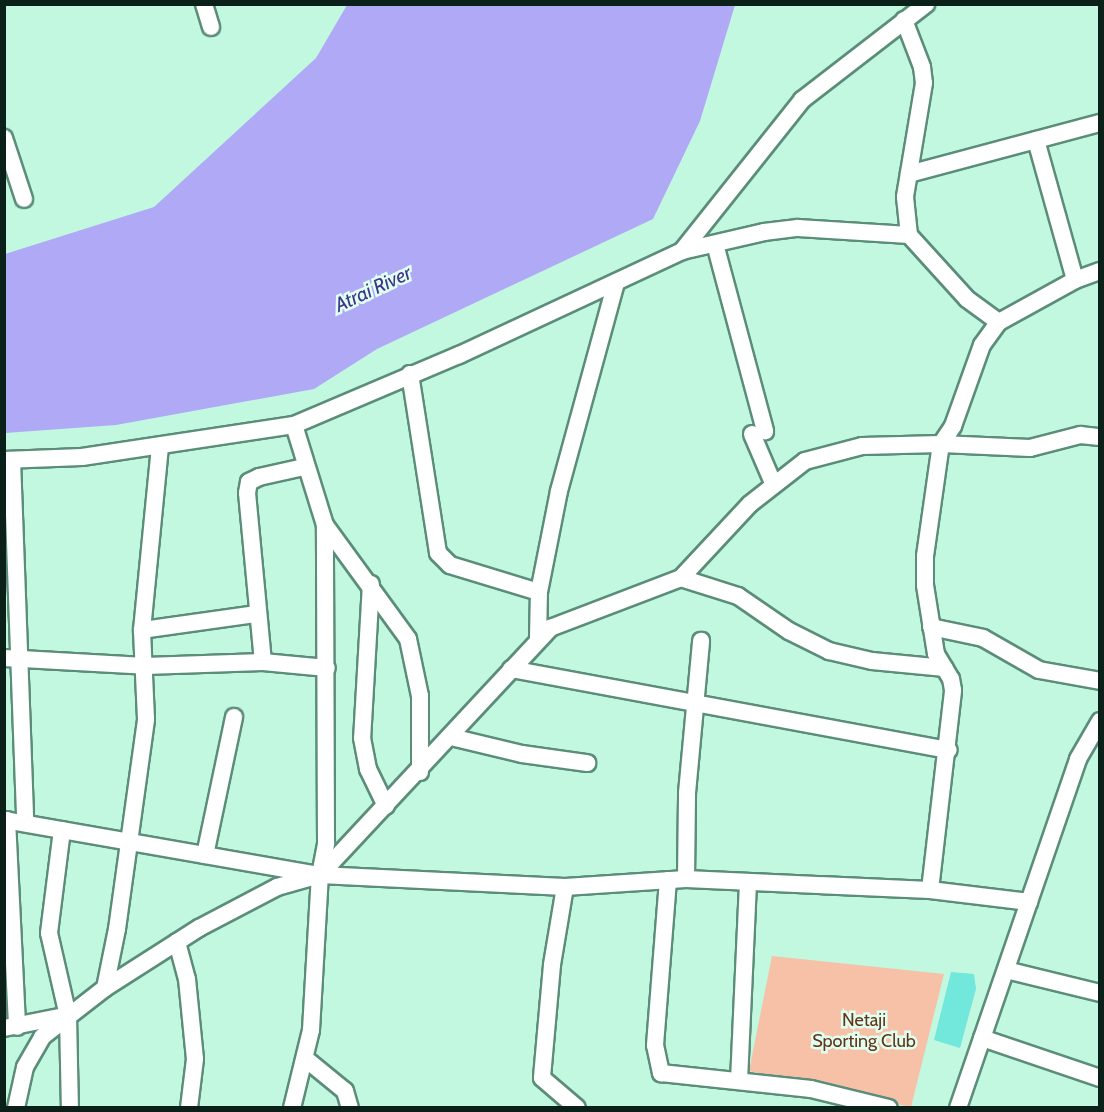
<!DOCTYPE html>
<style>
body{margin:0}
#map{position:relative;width:1104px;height:1112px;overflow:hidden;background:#c2f7e0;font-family:Cabin,sans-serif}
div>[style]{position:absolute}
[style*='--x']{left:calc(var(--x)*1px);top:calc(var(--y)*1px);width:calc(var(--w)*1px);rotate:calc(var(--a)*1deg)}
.green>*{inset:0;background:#f6c1a7}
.water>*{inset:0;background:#b0aaf6}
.building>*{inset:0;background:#72e7dc}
.roads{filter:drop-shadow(2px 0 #5b8d79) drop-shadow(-2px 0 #5b8d79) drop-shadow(0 2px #5b8d79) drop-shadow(0 -2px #5b8d79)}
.minor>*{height:16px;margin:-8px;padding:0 8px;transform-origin:8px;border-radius:8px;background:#fff}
span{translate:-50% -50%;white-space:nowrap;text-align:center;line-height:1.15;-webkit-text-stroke:5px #dffff1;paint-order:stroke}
.park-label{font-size:18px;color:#653317}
.water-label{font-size:20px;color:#433389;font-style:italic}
.frame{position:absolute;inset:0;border:6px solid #0b2018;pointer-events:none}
</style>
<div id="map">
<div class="green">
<i style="clip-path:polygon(772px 956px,944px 974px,911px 1107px,749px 1071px)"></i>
</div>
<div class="water">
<i style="clip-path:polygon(347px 5px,735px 5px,700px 121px,653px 219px,377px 349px,314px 389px,116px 425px,5px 433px,5px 254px,154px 207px,316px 58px)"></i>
</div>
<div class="building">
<i style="clip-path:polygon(951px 972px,974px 974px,976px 989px,960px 1048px,934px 1040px)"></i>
</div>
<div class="roads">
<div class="minor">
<i style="--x:204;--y:4;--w:24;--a:73"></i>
<i style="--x:904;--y:20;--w:50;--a:69"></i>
<i style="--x:922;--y:67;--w:16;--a:83"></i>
<i style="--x:924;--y:83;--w:116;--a:99.5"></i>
<i style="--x:905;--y:197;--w:38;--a:84"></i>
<i style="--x:909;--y:235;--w:86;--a:47.8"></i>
<i style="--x:967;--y:299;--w:39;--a:36"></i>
<i style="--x:4;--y:138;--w:64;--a:71.8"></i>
<i style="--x:1036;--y:140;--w:145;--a:74.4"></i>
<i style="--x:909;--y:174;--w:198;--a:-15"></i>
<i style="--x:715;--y:244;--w:194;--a:75"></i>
<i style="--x:682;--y:251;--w:84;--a:-13"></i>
<i style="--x:764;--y:232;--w:34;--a:-7"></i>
<i style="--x:798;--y:228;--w:111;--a:3.6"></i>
<i style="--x:410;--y:374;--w:181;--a:81.1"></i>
<i style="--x:438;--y:553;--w:17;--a:45"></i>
<i style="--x:450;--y:565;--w:93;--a:16.9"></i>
<i style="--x:294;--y:425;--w:105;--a:72.8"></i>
<i style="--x:325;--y:525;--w:141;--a:53.9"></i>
<i style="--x:408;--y:639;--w:58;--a:78.1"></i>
<i style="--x:420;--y:696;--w:76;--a:90"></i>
<i style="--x:752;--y:434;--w:53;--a:66.8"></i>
<i style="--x:4;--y:460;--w:78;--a:-2.2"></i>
<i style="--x:82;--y:457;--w:214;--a:-8.6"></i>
<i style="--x:294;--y:425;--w:179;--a:-23"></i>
<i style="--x:459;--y:355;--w:246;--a:-25"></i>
<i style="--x:682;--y:251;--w:193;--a:-51.5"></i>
<i style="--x:802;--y:100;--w:157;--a:-37.7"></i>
<i style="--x:12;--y:460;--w:361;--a:87.9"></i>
<i style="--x:681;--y:578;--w:60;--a:17.5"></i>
<i style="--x:738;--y:596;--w:62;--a:34.5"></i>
<i style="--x:789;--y:631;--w:45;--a:26.6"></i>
<i style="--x:829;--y:651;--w:44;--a:13.1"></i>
<i style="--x:872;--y:661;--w:73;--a:5.5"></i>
<i style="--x:371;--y:584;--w:154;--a:93.3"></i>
<i style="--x:362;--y:738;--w:32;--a:79"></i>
<i style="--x:368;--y:769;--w:41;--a:64.1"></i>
<i style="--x:931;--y:627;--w:53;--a:11.9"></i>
<i style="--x:983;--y:638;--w:64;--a:29.7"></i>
<i style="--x:1039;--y:670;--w:62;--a:10.2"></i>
<i style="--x:142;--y:630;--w:115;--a:-8"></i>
<i style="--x:538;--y:638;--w:46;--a:-88.8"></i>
<i style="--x:539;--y:592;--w:103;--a:-78.8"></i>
<i style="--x:559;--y:491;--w:216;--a:-74.7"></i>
<i style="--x:4;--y:658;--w:141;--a:3.2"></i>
<i style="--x:145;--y:666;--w:118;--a:-1.9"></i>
<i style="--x:263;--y:662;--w:64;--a:5.4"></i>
<i style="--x:263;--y:662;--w:170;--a:-95.4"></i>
<i style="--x:247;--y:493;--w:11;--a:-80"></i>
<i style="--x:249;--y:482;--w:11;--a:-27"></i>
<i style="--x:259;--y:477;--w:46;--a:-12.5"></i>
<i style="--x:511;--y:669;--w:445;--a:10.5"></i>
<i style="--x:451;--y:737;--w:73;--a:13.5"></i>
<i style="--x:522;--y:754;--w:66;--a:7.9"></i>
<i style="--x:4;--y:820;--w:321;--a:9.9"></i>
<i style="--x:320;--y:875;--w:245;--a:2.8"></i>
<i style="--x:565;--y:887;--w:121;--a:-3.8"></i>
<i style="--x:686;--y:879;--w:244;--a:2.6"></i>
<i style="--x:930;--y:890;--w:100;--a:6.9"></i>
<i style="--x:7;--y:820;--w:207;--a:87.2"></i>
<i style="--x:62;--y:830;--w:104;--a:97.2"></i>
<i style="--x:49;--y:933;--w:85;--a:77.1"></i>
<i style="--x:68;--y:1016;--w:92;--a:88.8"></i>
<i style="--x:205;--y:855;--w:141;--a:-78.1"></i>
<i style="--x:686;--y:879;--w:86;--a:-89.3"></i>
<i style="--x:687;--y:793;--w:153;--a:-84.7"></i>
<i style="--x:668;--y:880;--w:166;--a:94.5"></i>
<i style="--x:655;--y:1045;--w:29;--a:78"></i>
<i style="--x:661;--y:1073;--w:151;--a:6.1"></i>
<i style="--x:811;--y:1089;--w:80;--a:13.7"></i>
<i style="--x:565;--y:887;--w:79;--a:99.5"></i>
<i style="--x:552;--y:965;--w:113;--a:95.1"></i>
<i style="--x:542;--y:1078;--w:46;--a:40.6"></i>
<i style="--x:930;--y:890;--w:201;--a:-83.4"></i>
<i style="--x:953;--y:690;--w:11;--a:-100"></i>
<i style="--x:951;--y:679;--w:29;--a:-121"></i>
<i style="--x:936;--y:654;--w:70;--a:-99.1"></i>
<i style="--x:925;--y:585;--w:29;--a:-90"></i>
<i style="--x:925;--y:556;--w:113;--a:-81.9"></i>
<i style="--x:941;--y:444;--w:89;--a:2.6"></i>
<i style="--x:1030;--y:448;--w:52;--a:-14.6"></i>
<i style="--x:1080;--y:435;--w:20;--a:6"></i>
<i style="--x:177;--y:942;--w:38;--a:75"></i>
<i style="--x:187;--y:979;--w:80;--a:84.3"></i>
<i style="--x:195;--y:1059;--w:49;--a:97"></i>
<i style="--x:1006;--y:970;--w:97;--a:13.7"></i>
<i style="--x:105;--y:988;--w:60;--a:-78.5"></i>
<i style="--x:117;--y:929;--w:212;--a:-82.1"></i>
<i style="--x:146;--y:719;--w:89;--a:-92.6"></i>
<i style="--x:142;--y:630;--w:183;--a:-84.4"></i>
<i style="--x:4;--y:1028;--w:61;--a:-11.3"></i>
<i style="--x:982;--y:1038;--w:125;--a:18.7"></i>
<i style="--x:307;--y:1060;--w:49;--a:39.2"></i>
<i style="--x:345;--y:1091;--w:18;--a:74"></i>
<i style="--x:739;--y:1081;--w:199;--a:-87.4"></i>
<i style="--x:16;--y:1108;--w:42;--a:-77.6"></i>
<i style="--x:25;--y:1067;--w:34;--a:-60"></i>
<i style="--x:42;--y:1037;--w:80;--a:-37.9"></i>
<i style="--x:105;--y:988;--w:112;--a:-32.6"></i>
<i style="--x:199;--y:928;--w:88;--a:-27.7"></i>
<i style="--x:277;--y:887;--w:45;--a:-15.6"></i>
<i style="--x:320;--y:875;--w:338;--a:-47"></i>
<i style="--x:550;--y:628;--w:140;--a:-20.9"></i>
<i style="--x:681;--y:578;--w:101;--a:-47"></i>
<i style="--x:750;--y:504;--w:70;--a:-38"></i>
<i style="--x:805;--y:461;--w:59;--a:-14.7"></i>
<i style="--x:862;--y:446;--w:79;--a:-1.5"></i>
<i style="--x:941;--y:444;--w:22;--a:-56"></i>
<i style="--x:953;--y:426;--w:86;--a:-70.3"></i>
<i style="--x:982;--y:345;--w:29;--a:-54"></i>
<i style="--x:999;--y:322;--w:87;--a:-28.9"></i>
<i style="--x:1075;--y:280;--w:27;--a:-20"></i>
<i style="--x:292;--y:1108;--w:80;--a:-76.3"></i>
<i style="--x:311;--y:1030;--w:155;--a:-86.7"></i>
<i style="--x:320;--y:875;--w:33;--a:-79"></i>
<i style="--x:326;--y:843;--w:318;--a:-90.2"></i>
<i style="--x:958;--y:1108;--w:369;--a:-71"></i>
<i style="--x:1078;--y:759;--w:44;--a:-59.9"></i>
</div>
</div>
<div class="park-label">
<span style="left:864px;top:1031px">Netaji<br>Sporting Club</span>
</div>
<div class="water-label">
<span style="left:373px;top:289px;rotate:-25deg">Atrai River</span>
</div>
<div class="frame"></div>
</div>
